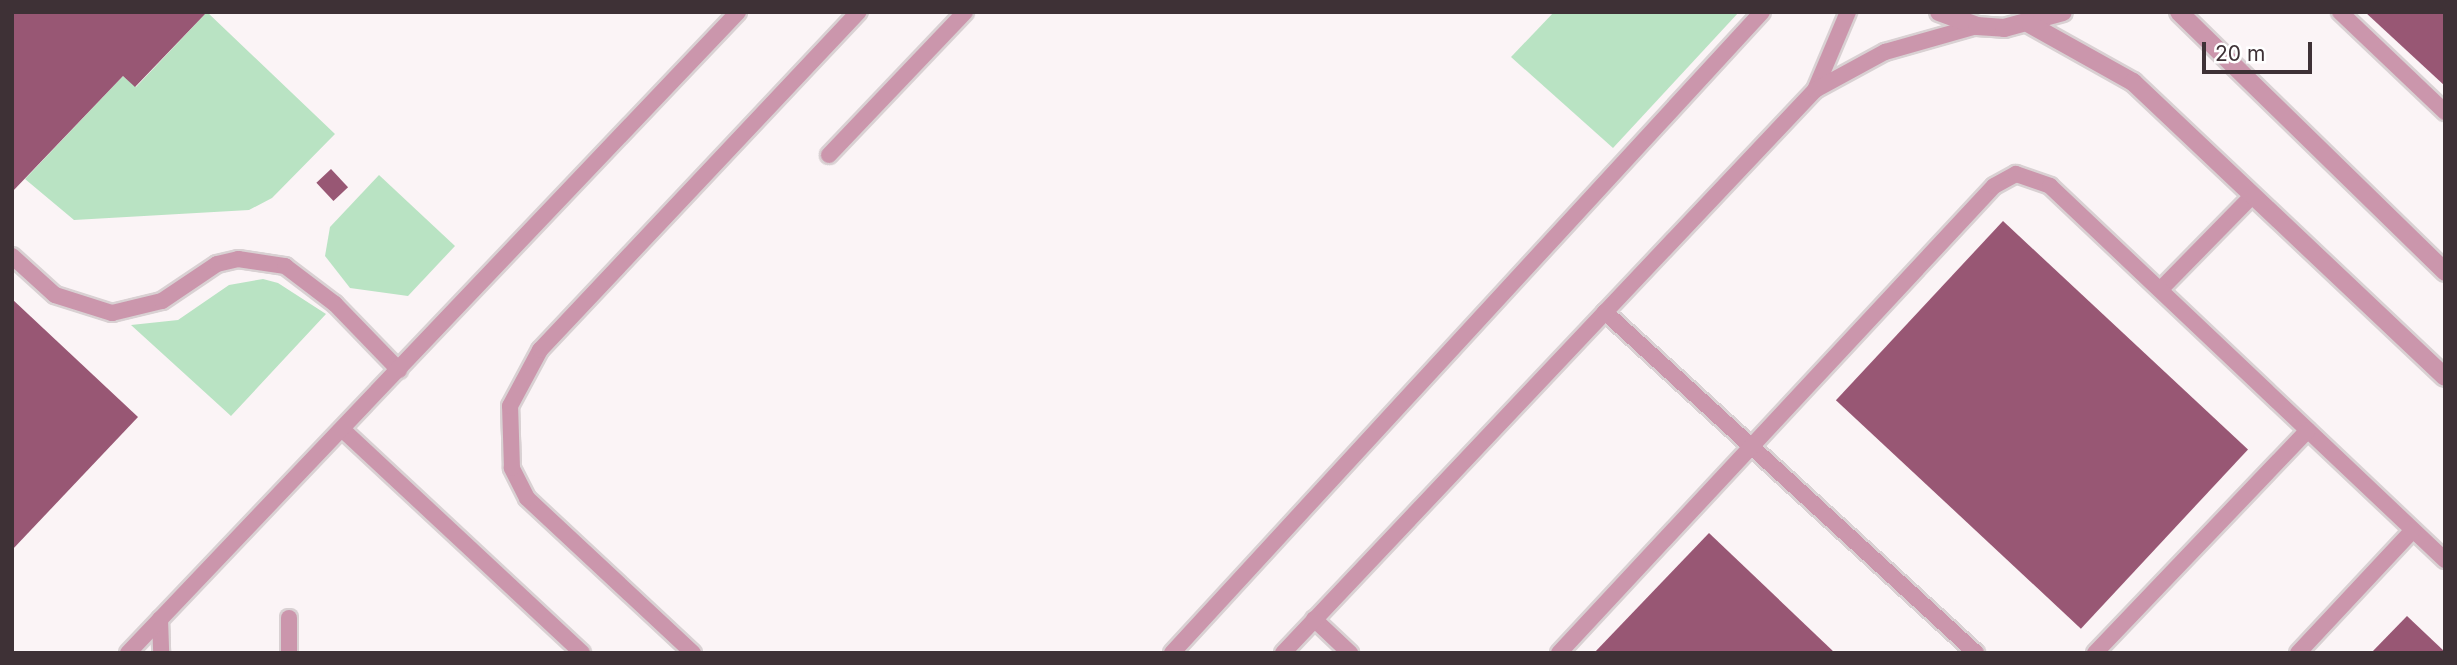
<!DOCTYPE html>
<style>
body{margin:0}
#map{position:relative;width:2457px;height:665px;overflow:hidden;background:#fbf4f6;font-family:Inter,sans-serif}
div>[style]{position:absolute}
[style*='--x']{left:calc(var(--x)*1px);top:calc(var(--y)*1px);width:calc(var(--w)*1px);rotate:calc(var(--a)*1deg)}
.green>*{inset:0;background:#b9e3c3}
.building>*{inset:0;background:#985774;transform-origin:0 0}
.roads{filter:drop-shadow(2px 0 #d9d1d3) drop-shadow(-2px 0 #d9d1d3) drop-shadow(0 2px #d9d1d3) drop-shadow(0 -2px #d9d1d3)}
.lane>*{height:16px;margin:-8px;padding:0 8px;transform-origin:8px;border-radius:8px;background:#cb96ac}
.street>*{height:18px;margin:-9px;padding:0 9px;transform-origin:9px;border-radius:9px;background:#cb96ac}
span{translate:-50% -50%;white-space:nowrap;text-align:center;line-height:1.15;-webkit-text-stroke:7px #fff;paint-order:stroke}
.frame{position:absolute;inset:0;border:14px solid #3e3136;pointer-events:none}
.scale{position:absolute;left:2202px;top:42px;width:110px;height:32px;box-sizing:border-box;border:4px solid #3e3136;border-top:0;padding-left:9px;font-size:21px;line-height:24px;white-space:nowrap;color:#3e3136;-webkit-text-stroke:5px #fff;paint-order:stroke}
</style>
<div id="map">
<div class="green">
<i style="clip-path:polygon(207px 12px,335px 134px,272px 198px,249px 210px,74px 220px,25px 179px,123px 76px,136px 87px)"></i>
<i style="clip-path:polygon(1554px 12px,1739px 12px,1613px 148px,1511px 57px)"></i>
<i style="clip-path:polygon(379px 175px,455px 246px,408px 296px,350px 288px,325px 256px,330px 227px)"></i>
<i style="clip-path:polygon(263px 279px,278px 283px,326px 314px,231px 416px,131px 325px,178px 320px,229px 285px)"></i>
</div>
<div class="building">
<i style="clip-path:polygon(12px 12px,207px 12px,135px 87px,123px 76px,12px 192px)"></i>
<i style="clip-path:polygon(2365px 12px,2445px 12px,2445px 86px)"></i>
<i style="left:331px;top:169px;width:25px;height:20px;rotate:47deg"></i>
<i style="left:2003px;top:221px;width:335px;height:245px;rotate:43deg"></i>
<i style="clip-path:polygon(12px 299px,138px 417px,12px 550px)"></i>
<i style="clip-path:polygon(1709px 533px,1835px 653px,1594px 653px)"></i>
<i style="clip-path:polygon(2407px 616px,2445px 652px,2445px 653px,2371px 653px)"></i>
</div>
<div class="roads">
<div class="lane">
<i style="--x:2340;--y:12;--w:145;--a:43.6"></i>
<i style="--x:1815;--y:90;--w:85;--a:-67.1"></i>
<i style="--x:829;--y:155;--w:197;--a:-46.4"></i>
<i style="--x:12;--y:256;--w:58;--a:42.2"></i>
<i style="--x:55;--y:295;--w:60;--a:17.5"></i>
<i style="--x:112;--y:313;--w:51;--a:-13.5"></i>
<i style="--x:162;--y:301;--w:66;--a:-33.9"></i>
<i style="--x:217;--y:264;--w:22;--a:-13"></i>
<i style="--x:238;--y:259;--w:48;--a:8.5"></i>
<i style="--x:285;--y:266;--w:63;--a:37.2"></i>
<i style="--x:335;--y:304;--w:92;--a:45.9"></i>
<i style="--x:2161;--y:289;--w:130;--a:-45.6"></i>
<i style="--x:1605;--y:312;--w:504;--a:42.59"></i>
<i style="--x:342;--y:429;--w:328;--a:43"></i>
<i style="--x:160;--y:619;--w:34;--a:88"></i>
<i style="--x:1314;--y:619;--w:50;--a:43.4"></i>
<i style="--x:128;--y:653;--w:885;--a:-46.42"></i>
<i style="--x:289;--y:653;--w:35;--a:-90"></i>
<i style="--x:693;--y:653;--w:227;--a:-137"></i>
<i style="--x:527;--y:498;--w:34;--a:-117"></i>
<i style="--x:512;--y:468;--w:62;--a:-91.8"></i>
<i style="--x:510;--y:406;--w:64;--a:-61.8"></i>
<i style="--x:540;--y:350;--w:465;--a:-46.7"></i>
<i style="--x:1172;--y:653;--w:871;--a:-47.37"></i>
<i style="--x:1283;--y:653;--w:775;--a:-46.62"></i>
<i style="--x:1815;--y:90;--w:80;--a:-28.5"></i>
<i style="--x:1885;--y:52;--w:96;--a:-15.8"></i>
<i style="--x:1559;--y:653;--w:638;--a:-47.03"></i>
<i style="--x:1994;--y:186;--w:25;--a:-29"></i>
<i style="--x:2016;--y:174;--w:36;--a:19"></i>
<i style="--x:2050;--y:186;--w:544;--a:43.44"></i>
<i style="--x:2095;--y:653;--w:308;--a:-46.3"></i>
<i style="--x:2298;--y:653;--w:168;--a:-46.9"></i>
</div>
<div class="street">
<i style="--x:1939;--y:12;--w:40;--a:20.2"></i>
<i style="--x:1977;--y:26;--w:27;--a:4"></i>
<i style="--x:2004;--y:28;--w:61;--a:-15.2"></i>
<i style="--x:2179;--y:12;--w:372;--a:44.3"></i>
<i style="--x:2031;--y:25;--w:117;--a:29.2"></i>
<i style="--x:2133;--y:82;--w:429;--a:43.4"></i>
</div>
</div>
<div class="frame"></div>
<div class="scale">20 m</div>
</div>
